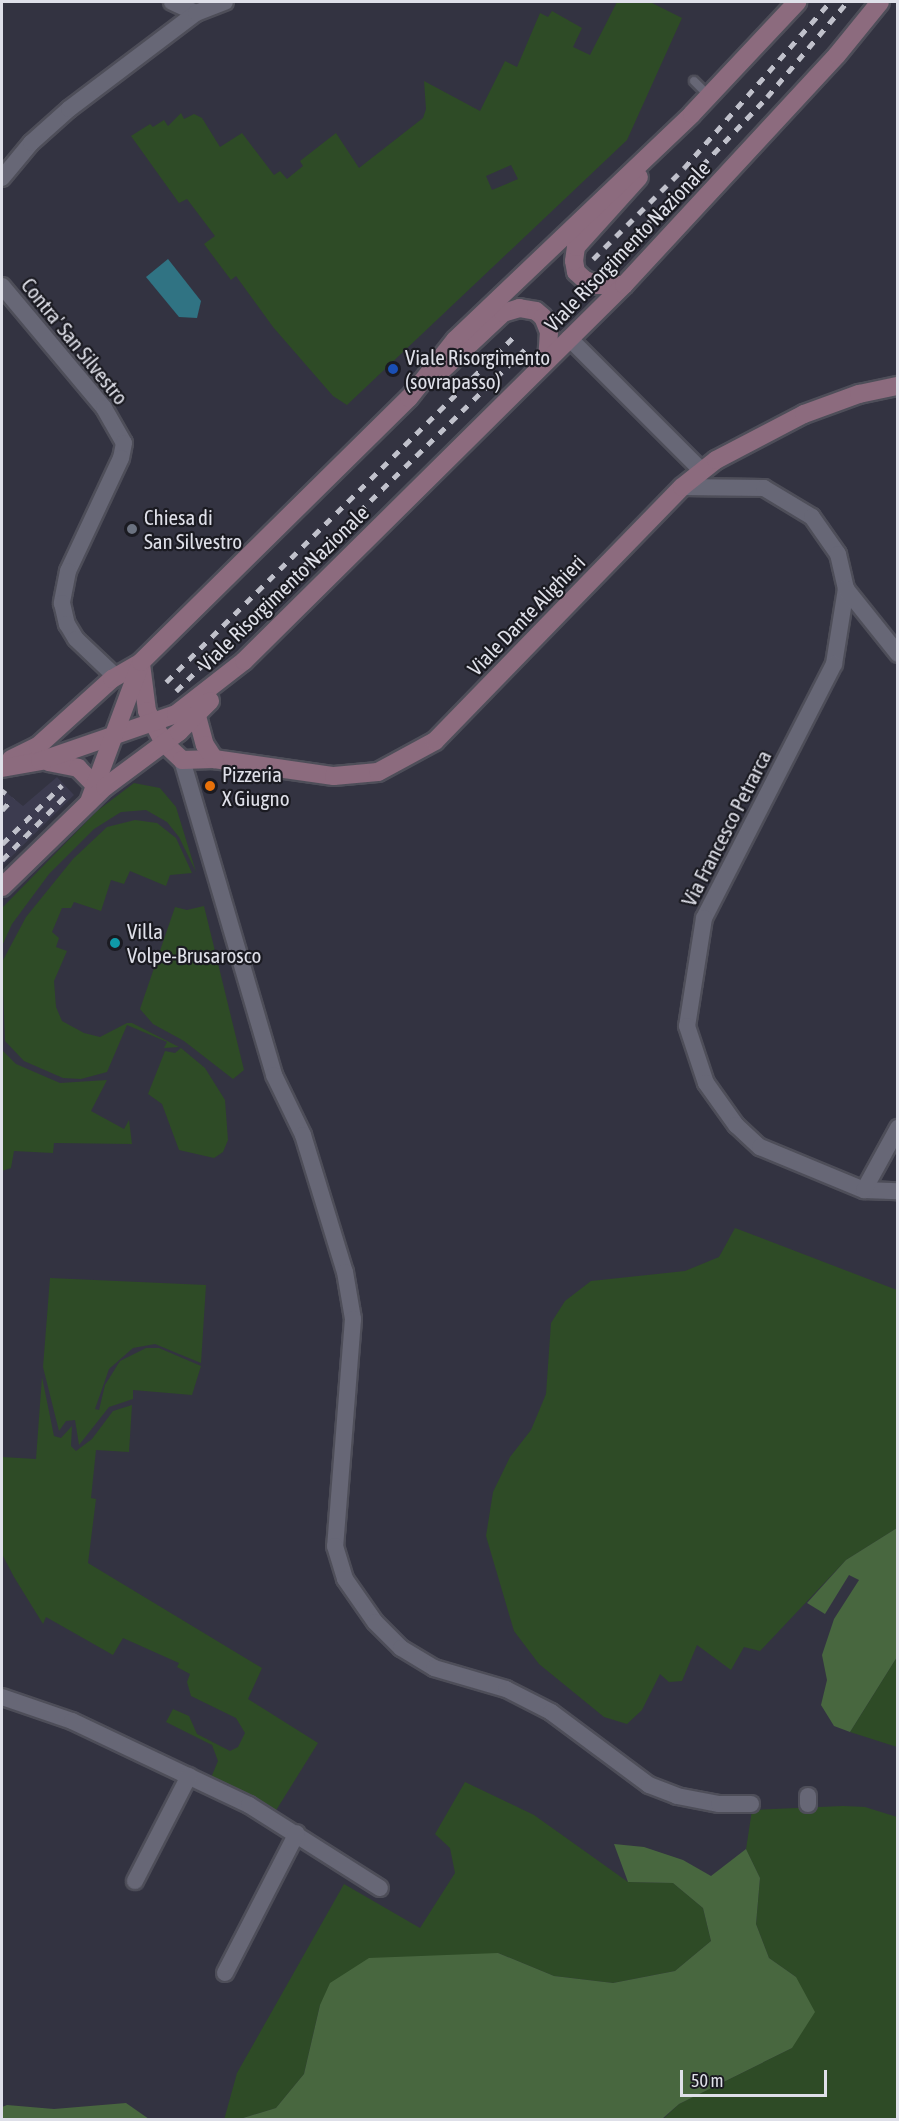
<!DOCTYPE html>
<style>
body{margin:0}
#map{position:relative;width:899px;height:2121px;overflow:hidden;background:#333341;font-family:"Asap Condensed",sans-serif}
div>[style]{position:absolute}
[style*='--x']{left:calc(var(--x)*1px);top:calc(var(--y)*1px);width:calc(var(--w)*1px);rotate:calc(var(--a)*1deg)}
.built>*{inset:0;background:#3c3b4f}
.green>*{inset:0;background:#2e4b26}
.forest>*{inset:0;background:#48673f}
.water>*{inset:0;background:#307383}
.roads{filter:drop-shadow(2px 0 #4e4e59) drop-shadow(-2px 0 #4e4e59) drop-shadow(0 2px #4e4e59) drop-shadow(0 -2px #4e4e59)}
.lane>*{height:8px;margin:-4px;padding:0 4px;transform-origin:4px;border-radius:4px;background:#676776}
.street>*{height:16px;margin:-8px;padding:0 8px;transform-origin:8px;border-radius:8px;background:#676776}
.secondary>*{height:18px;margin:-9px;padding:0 9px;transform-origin:9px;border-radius:9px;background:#8c6b7e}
.rail>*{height:4.5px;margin-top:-2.25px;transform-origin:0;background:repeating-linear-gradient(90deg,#c0c1cb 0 8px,transparent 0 16px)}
.dots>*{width:16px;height:16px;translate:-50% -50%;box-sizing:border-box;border:3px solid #1b1b22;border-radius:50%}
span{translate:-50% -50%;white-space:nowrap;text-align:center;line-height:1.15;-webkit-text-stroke:4.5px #1b1b22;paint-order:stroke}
.street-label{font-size:21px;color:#dfe0e9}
.poi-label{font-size:21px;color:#dfe0e9}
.left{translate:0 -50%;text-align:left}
.frame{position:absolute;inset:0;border:3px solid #dfe0e9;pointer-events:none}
.scale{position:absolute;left:680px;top:2070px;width:147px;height:27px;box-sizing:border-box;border:3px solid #dfe0e9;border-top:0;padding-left:8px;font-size:18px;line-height:21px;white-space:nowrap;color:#dfe0e9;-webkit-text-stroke:4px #1b1b22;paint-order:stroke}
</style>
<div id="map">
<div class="built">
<i style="clip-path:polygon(57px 777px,74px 795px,2px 866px,2px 789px,23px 806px)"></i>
</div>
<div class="green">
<i style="clip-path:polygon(evenodd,617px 2px,650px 2px,682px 18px,627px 140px,347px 405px,333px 396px,273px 327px,236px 276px,231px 280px,204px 244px,215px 236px,187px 199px,179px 203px,131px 136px,150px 124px,153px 127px,164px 120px,168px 126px,181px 113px,184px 119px,194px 114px,202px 118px,220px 147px,242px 133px,274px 175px,280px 171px,287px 179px,303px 166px,300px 161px,336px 133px,359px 168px,423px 118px,426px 109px,424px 81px,480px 111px,505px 61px,517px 67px,540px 13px,548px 17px,552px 11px,582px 28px,573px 47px,590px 55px,617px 2px,511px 165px,518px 179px,492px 190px,486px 176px,511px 165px)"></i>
<i style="clip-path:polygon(134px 783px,160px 788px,176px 807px,196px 872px,179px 837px,167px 822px,146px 810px,121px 812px,94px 829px,49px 874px,12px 924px,2px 946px,2px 908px,97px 811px)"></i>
<i style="clip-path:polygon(135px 820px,157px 823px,176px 838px,192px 873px,170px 875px,166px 886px,130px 871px,124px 884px,111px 880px,101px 911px,74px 902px,71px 908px,62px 908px,52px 932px,59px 938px,56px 947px,67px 951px,54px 981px,56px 1007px,62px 1021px,84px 1033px,100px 1037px,127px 1023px,132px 1023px,179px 1047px,164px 1048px,167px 1042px,127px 1025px,107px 1072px,81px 1079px,63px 1078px,24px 1061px,5px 1041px,2px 962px,26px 917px,73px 859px,107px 827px)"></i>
<i style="clip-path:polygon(204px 906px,244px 1070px,233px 1079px,184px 1041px,153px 1024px,140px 1009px,175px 907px,187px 910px)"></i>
<i style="clip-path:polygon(181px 1048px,205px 1068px,225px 1100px,228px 1140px,223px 1152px,214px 1158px,179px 1150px,162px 1104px,148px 1094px,165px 1051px,175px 1053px)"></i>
<i style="clip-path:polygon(2px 1050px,16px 1064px,60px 1083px,107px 1080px,91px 1111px,124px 1129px,129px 1120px,132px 1144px,54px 1143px,53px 1153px,14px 1151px,11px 1168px,2px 1171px)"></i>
<i style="clip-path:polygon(735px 1228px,897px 1290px,897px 1528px,846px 1560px,760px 1651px,744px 1647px,731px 1670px,697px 1645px,682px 1681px,669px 1682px,660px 1674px,642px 1710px,627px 1724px,604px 1717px,539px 1664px,514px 1631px,486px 1536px,493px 1492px,510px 1457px,531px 1430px,546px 1394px,551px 1323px,565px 1301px,591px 1281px,685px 1271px,719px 1257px)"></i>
<i style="clip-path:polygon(50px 1278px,206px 1285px,201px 1363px,155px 1344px,133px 1348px,109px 1369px,95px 1409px,99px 1410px,105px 1385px,120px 1361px,146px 1348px,159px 1348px,201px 1366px,192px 1395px,133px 1390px,133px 1399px,109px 1407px,79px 1445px,75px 1420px,66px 1421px,59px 1431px,43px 1367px)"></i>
<i style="clip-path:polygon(42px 1377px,54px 1436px,61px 1438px,72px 1426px,71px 1446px,76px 1451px,92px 1439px,113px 1411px,132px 1405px,129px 1452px,96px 1450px,91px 1498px,96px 1499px,88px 1563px,262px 1668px,248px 1699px,318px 1743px,275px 1812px,210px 1780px,218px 1761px,212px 1745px,166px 1722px,173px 1709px,189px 1716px,197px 1734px,230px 1751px,238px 1747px,245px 1733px,236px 1718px,191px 1696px,187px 1682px,190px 1674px,177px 1667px,179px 1663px,123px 1638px,113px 1655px,46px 1617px,43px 1624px,14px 1577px,2px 1554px,2px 1457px,36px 1459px)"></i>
<i style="clip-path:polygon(897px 1657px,897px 1747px,850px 1732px)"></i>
<i style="clip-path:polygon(465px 1782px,534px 1815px,628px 1882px,673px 1883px,703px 1908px,711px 1941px,675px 1971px,613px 1983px,554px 1976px,498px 1953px,320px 2005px,304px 2074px,276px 2108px,240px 2119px,224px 2120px,237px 2073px,344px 1884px,420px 1928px,455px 1873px,450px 1848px,435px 1834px)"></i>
<i style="clip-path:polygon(843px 1806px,865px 1807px,897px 1817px,897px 2119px,662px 2120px,679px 2104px,792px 2048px,796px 1977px,769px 1958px,756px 1924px,760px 1878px,746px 1849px,752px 1810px)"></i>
</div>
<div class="forest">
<i style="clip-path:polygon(897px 1528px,897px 1657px,850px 1732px,834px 1726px,821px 1705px,827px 1680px,822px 1655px,834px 1619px,859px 1580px,849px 1575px,825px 1614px,807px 1603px,846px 1560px)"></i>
<i style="clip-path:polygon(614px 1844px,644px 1847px,683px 1860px,711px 1876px,746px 1849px,760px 1878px,756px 1924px,769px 1958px,796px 1977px,815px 2012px,792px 2048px,679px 2104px,662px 2119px,240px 2119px,276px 2108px,304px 2074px,320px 2005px,330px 1983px,369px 1958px,498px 1953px,554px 1976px,613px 1983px,675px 1971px,711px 1941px,703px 1908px,673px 1883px,628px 1882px)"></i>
<i style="clip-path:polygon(126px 2103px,149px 2119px,2px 2119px,2px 2107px,7px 2105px,54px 2109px)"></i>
</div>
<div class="water">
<i style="clip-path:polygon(168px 259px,201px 301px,197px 318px,179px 317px,146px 277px)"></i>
</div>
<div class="roads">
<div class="lane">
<i style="--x:694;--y:81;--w:21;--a:45"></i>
</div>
<div class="street">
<i style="--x:172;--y:2;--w:26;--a:25"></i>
<i style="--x:2;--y:178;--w:45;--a:-50.4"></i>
<i style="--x:31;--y:143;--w:51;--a:-41.8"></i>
<i style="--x:69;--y:109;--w:159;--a:-37.1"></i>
<i style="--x:196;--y:13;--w:31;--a:-21"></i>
<i style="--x:2;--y:286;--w:159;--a:50.1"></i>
<i style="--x:104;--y:408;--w:40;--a:60.3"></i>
<i style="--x:124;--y:443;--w:15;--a:101"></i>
<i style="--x:121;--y:458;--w:125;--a:115.1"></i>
<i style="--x:68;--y:571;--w:33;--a:101"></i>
<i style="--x:62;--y:603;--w:22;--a:77"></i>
<i style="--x:67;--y:624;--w:17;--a:59"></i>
<i style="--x:76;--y:639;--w:55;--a:43.5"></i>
<i style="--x:569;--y:338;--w:188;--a:45"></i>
<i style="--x:682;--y:487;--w:82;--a:0.7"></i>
<i style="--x:764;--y:488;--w:56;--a:31.1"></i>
<i style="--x:812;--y:517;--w:45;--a:54.9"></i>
<i style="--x:838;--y:554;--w:36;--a:77"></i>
<i style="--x:846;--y:589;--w:76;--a:99.1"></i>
<i style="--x:834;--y:664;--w:285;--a:117.1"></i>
<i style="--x:704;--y:918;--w:109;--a:98.9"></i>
<i style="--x:687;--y:1026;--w:60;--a:71.6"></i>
<i style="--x:706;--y:1083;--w:52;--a:54.5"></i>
<i style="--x:736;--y:1125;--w:33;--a:43"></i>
<i style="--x:760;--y:1147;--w:113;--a:22.5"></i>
<i style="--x:864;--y:1190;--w:34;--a:2"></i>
<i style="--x:846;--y:589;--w:83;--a:51.3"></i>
<i style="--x:182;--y:760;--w:328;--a:73.7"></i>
<i style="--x:274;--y:1075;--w:67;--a:64.2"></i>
<i style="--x:303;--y:1135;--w:143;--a:73"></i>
<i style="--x:345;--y:1272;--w:48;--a:80.3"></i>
<i style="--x:353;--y:1319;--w:228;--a:94.5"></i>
<i style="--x:335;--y:1546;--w:34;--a:73"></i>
<i style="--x:345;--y:1579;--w:52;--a:55.1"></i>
<i style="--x:375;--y:1622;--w:37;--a:45"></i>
<i style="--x:401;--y:1648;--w:39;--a:31"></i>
<i style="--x:434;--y:1668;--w:75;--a:16.3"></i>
<i style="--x:506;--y:1689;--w:51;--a:27.1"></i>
<i style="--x:551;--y:1712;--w:122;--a:36.7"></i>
<i style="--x:649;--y:1785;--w:30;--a:21"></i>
<i style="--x:677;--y:1796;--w:43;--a:10.8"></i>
<i style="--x:719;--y:1804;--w:32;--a:0"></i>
<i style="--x:864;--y:1190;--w:71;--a:-61.3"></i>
<i style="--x:2;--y:1697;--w:74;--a:18.9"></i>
<i style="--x:72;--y:1721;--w:196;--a:25.4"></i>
<i style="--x:249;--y:1805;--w:155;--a:32.4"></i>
<i style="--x:808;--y:1804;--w:8;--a:-90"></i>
<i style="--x:135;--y:1881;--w:118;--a:-62.8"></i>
<i style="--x:225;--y:1973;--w:157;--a:-62.8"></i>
</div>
<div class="secondary">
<i style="--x:624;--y:285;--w:26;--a:180"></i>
<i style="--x:598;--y:285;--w:14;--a:-159"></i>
<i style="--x:585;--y:280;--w:12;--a:-138"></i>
<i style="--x:576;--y:272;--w:11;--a:-100"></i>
<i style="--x:574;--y:261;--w:14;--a:-82"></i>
<i style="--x:576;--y:247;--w:94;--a:-48"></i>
<i style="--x:438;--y:374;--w:89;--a:-43.2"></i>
<i style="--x:503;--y:313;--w:17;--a:-17"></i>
<i style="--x:519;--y:308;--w:17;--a:10"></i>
<i style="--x:536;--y:311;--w:9;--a:41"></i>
<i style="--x:543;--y:317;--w:16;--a:68"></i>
<i style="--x:549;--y:332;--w:27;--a:94"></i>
<i style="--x:141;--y:664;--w:47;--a:82.7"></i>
<i style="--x:147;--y:711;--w:36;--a:62"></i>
<i style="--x:164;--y:743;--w:25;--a:43"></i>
<i style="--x:182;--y:760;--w:32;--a:-2"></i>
<i style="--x:214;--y:759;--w:121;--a:8.1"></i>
<i style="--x:334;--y:776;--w:44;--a:-5.2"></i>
<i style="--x:378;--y:772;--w:65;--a:-28.5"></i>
<i style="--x:435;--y:741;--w:354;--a:-45.8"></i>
<i style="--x:682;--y:487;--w:43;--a:-38.5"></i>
<i style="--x:716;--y:460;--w:99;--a:-27.6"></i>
<i style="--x:804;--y:414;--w:59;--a:-20"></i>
<i style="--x:859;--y:394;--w:40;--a:-12"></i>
<i style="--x:197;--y:716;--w:30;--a:75"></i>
<i style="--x:205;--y:745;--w:17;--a:57"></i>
<i style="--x:11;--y:759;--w:30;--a:-26"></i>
<i style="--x:38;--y:746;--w:100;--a:-42.2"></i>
<i style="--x:112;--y:679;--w:34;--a:-30"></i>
<i style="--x:48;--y:762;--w:31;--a:11"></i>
<i style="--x:78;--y:768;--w:23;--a:45"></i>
<i style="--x:2;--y:768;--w:39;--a:-10"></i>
<i style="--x:40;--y:761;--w:144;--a:-19.1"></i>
<i style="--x:176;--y:714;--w:86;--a:-37.9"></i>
<i style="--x:244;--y:661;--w:535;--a:-44.7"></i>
<i style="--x:624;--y:285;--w:313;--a:-47.2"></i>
<i style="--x:837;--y:55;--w:68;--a:-50.9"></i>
<i style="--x:89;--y:802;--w:149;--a:-69.6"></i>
<i style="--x:141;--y:662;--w:376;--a:-44.6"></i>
<i style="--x:409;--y:398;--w:74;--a:-51.6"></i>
<i style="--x:455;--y:340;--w:327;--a:-43.6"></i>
<i style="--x:692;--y:114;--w:154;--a:-46.8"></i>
<i style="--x:2;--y:887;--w:144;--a:-44.2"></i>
<i style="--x:105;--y:787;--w:92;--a:-36.6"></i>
<i style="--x:179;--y:732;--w:44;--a:-45"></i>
</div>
</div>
<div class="rail">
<i style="--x:593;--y:259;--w:129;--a:-45"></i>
<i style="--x:684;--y:168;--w:221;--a:-48.7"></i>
<i style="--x:603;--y:270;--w:238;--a:-46.5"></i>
<i style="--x:767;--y:97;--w:124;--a:-49.9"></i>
<i style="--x:166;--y:682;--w:496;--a:-44.8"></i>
<i style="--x:176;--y:691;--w:494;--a:-44.4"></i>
<i style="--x:2;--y:794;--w:5;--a:-53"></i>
<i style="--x:2;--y:810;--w:16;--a:-47"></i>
<i style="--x:2;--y:844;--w:84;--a:-44.5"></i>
<i style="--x:2;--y:860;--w:95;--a:-45.4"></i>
</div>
<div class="dots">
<i style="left:393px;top:369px;background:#1a4fb4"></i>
<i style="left:132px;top:529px;background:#6b7280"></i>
<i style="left:210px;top:786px;background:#e8710a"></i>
<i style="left:115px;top:943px;background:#0f9aa8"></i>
</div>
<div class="street-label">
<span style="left:627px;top:246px;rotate:-46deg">Viale Risorgimento Nazionale</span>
<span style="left:75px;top:341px;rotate:51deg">Contra' San Silvestro</span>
<span style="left:283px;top:588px;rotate:-44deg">Viale Risorgimento Nazionale</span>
<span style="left:526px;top:615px;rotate:-46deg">Viale Dante Alighieri</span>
<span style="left:726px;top:828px;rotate:-63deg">Via Francesco Petrarca</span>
</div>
<div class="poi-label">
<span class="left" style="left:405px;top:369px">Viale Risorgimento<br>(sovrapasso)</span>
<span class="left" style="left:144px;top:529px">Chiesa di<br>San Silvestro</span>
<span class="left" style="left:222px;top:786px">Pizzeria<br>X Giugno</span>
<span class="left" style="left:127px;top:943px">Villa<br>Volpe-Brusarosco</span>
</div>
<div class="frame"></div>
<div class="scale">50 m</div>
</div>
